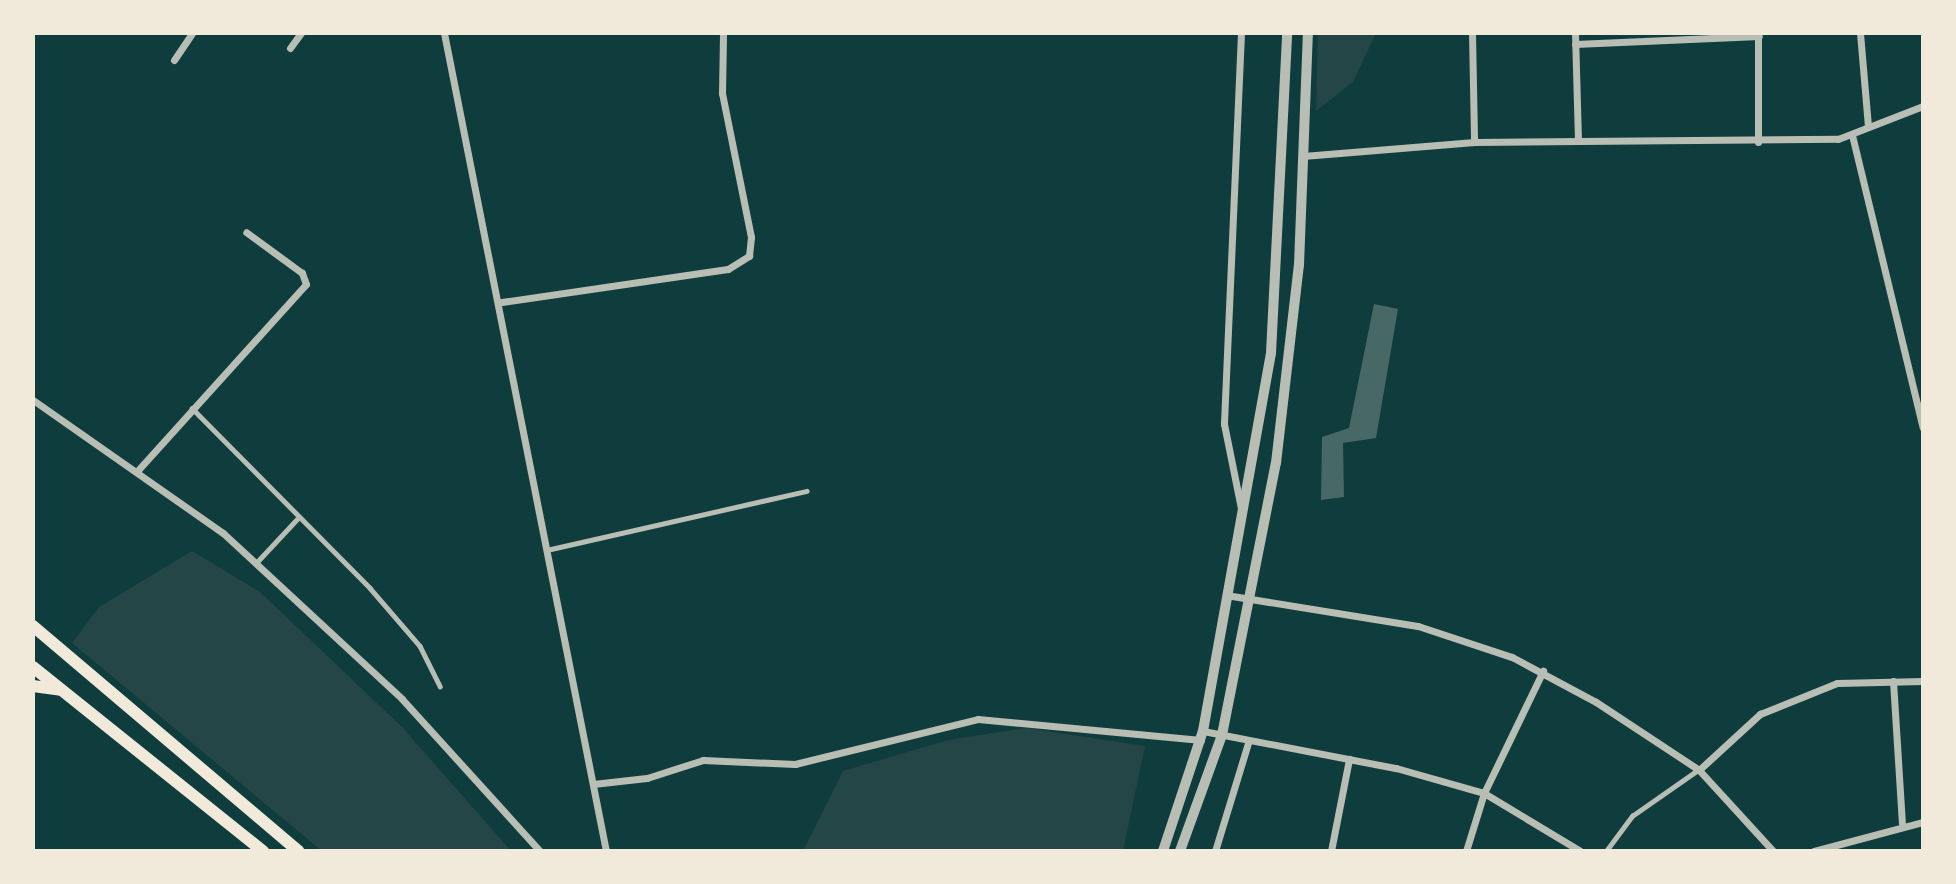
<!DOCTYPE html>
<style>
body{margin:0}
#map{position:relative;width:1956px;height:884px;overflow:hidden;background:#0f3d3e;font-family:"Source Sans 3",sans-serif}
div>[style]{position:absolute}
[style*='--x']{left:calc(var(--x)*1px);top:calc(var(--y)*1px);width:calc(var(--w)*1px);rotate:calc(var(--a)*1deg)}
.green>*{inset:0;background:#244646}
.building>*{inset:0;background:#486865}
.service>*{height:4.5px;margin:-2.25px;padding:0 2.25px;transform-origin:2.25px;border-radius:2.25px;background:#b8beb3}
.minor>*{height:7px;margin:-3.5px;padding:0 3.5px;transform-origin:3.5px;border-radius:3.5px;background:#b8beb3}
.tertiary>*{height:10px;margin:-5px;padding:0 5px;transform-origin:5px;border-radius:5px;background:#b8beb3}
.secondary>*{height:12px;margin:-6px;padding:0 6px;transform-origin:6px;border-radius:6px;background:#f1e9da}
span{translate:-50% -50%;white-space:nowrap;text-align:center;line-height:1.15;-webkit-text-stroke:5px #f1e9da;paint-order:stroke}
.frame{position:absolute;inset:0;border:35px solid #f1e9da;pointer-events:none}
</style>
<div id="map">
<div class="green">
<i style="clip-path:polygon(1318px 33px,1376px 33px,1353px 82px,1316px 111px)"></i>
<i style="clip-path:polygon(192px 551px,260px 592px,402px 727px,511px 851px,322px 851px,72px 643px,99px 607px)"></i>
<i style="clip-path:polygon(1027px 728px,1145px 746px,1123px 851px,803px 851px,843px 771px,948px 740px)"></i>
</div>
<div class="building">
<i style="clip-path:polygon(1374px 304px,1398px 309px,1376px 438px,1343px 443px,1344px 497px,1321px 500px,1322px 437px,1349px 428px)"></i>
</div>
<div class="service">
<i style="--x:192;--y:408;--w:253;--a:45.3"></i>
<i style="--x:370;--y:588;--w:77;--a:49.2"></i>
<i style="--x:420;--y:646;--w:45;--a:63.4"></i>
<i style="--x:551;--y:549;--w:262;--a:-12.8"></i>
<i style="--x:256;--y:563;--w:60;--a:-47"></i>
<i style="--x:1606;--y:851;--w:44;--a:-53.4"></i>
<i style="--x:1632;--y:816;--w:80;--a:-34.9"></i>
</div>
<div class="minor">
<i style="--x:444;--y:33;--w:834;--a:78.8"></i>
<i style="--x:1241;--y:33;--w:391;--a:92.5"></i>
<i style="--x:1224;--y:424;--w:86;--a:78.6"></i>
<i style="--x:1472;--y:33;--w:109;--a:88.9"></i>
<i style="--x:1575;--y:33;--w:107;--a:88.4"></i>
<i style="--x:1860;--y:33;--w:94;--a:85.1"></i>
<i style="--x:1575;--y:44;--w:184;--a:-2.5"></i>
<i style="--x:290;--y:48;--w:19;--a:-54"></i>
<i style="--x:174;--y:60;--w:32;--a:-56"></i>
<i style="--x:1852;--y:135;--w:301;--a:76.4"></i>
<i style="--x:1758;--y:142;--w:108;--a:-90"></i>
<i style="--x:1303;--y:156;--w:172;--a:-4.7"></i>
<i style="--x:1474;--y:142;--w:364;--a:-0.5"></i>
<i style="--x:1838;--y:139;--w:91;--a:-21.2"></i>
<i style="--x:502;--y:302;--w:228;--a:-8.3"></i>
<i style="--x:728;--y:269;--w:25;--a:-32"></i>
<i style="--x:749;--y:256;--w:19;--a:-84"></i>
<i style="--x:751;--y:237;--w:147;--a:-101.4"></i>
<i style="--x:722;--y:93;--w:60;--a:-89"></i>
<i style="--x:33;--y:400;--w:232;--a:35"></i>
<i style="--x:223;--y:533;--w:244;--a:42.8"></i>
<i style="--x:402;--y:699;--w:205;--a:47.8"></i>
<i style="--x:139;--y:469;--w:249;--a:-47.9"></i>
<i style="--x:306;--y:284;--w:12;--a:-110"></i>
<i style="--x:302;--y:273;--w:69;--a:-143.8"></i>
<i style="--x:1232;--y:596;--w:188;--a:9.2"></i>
<i style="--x:1418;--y:626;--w:99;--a:18.3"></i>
<i style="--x:1512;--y:657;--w:95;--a:28.2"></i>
<i style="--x:1596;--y:702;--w:123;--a:33.4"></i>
<i style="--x:1699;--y:770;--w:110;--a:47.6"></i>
<i style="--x:1893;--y:681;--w:142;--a:86.4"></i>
<i style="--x:1203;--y:731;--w:197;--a:10.9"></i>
<i style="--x:1396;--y:768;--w:91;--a:15.9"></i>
<i style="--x:1484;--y:793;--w:112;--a:31.1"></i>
<i style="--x:1699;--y:770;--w:83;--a:-42.6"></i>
<i style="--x:1760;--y:714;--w:83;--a:-21.9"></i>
<i style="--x:1837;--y:683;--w:86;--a:-1.3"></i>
<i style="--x:593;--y:784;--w:54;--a:-6.3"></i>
<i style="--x:647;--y:778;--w:59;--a:-17.8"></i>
<i style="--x:703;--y:760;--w:92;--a:2.5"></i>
<i style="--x:795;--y:764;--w:188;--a:-13.8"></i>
<i style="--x:978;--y:719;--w:224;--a:5.4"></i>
<i style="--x:1215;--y:851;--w:116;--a:-73"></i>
<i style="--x:1331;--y:851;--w:94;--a:-78.9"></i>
<i style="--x:1466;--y:851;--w:61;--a:-72.8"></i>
<i style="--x:1484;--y:793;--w:136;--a:-64.2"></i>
<i style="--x:1814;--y:851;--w:113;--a:-14.9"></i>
</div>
<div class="tertiary">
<i style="--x:1163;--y:851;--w:126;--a:-71.6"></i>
<i style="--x:1203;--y:731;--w:384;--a:-79.8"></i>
<i style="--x:1271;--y:353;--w:320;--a:-87.1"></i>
<i style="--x:1180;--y:851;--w:123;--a:-70.1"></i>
<i style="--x:1222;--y:735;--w:277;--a:-78.8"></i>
<i style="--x:1276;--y:463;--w:199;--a:-83.4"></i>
<i style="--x:1299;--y:265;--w:232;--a:-87.8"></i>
</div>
<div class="secondary">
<i style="--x:33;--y:626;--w:348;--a:40.3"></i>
<i style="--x:33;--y:667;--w:295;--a:38.7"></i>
<i style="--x:33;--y:686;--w:28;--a:8"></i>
</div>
<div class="frame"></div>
</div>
